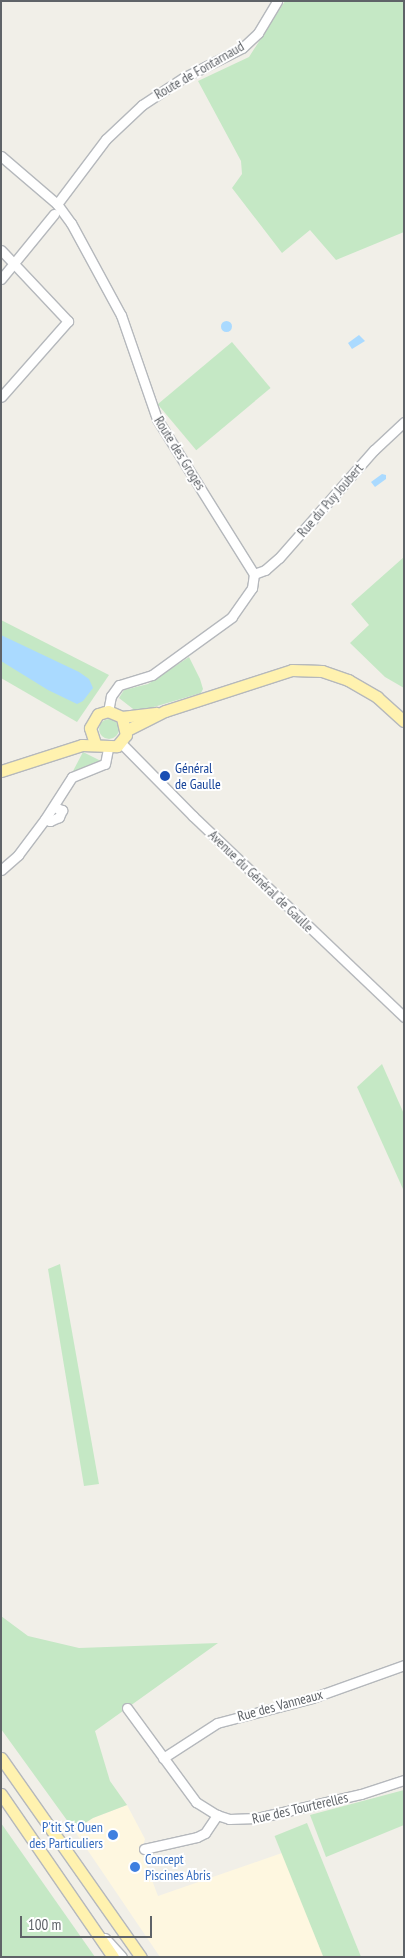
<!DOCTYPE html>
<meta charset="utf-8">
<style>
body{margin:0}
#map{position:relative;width:405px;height:1958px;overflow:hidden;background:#f1efe8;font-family:"PT Sans Narrow",sans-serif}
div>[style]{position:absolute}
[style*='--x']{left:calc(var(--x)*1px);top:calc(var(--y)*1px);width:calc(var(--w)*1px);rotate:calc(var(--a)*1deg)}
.commercial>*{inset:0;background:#fef7e0}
.green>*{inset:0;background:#c5e8c5;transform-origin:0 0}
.round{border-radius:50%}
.water>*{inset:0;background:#aadaff}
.roads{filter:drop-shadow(1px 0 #b5b8bc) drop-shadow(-1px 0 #b5b8bc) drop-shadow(0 1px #b5b8bc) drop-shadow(0 -1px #b5b8bc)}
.minor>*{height:9px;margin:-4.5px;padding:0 4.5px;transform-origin:4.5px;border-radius:4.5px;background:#fff}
.major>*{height:11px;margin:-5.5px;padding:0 5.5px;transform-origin:5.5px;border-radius:5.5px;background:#fff2af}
.dots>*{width:14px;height:14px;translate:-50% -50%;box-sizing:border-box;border:2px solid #fff;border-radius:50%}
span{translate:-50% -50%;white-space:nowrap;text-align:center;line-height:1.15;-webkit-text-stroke:4px #fff;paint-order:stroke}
.street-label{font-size:14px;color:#5f6368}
.transit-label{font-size:14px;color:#164399}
.left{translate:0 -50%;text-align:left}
.shop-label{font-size:14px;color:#366cbe}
.right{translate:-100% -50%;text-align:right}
.frame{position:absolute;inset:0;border:2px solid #5f6368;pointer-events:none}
.scale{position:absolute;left:20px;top:1916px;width:132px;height:22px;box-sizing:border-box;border:2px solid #5f6368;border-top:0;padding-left:6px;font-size:15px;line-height:18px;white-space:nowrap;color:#5f6368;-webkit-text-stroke:4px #fff;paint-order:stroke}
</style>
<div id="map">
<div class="commercial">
<i style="clip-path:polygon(127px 1805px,145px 1839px,144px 1843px,139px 1846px,158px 1896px,282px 1853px,324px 1957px,160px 1957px,74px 1830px,93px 1818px)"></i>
</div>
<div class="green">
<i style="clip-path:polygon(285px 1px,404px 1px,404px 232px,336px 260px,310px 230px,282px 253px,232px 188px,242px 174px,241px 161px,198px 81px,249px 57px)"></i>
<i style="left:232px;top:342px;width:60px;height:97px;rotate:50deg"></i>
<i style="clip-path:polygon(404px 557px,404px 688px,385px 677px,350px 643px,369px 625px,351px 604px)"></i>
<i style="clip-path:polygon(1px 620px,109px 675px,77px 722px,1px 678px)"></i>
<i style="clip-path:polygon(189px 657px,200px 679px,203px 689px,201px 693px,137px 712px,119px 698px,124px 690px,148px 684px)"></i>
<i class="round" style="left:99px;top:719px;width:20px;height:20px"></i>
<i style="clip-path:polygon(83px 752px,101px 761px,72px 773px)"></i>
<i style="clip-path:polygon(382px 1064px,404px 1114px,403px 1189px,357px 1087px)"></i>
<i style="clip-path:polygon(60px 1264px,99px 1484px,84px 1486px,48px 1269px)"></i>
<i style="clip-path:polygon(1px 1616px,28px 1636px,79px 1648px,218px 1643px,95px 1731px,110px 1781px,127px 1805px,93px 1818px,74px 1830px,1px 1729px)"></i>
<i style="clip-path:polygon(404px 1790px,404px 1825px,326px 1857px,310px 1815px)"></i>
<i style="clip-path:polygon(1px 1823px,95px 1957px,1px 1957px)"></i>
<i style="left:307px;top:1823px;width:145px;height:35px;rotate:68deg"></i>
</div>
<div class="water">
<i class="round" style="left:220.5px;top:320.5px;width:11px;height:11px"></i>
<i style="clip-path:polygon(359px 335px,365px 341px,352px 349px,348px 343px)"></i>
<i style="clip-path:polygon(382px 474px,386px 475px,386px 479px,375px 487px,371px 482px)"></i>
<i style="clip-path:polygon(1px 635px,79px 672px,89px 679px,93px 688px,83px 701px,77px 704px,48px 690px,1px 661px)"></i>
</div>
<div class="roads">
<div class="minor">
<i style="--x:1;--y:156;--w:74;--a:40.6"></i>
<i style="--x:57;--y:204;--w:24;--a:54"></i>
<i style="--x:71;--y:223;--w:105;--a:61.5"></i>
<i style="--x:121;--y:315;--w:110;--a:70.9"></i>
<i style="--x:157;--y:419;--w:183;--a:58"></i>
<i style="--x:254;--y:574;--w:14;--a:98"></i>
<i style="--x:252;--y:588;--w:35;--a:125"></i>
<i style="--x:232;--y:617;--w:99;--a:144.1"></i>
<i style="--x:152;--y:675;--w:34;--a:163"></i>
<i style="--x:119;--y:685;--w:14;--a:126"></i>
<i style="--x:111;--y:696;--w:15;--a:101"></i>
<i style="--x:57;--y:204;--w:81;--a:-53"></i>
<i style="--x:106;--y:139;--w:50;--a:-43.4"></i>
<i style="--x:142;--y:105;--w:49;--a:-33.4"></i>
<i style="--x:183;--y:78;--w:66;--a:-27"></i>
<i style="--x:242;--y:48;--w:22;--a:-43"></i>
<i style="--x:258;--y:33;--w:37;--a:-59"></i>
<i style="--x:1;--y:250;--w:98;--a:46.7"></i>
<i style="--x:68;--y:321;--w:101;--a:131.4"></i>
<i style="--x:1;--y:279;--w:84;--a:-50.8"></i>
<i style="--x:254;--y:574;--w:12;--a:-20"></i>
<i style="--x:265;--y:570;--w:18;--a:-41"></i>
<i style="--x:279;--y:558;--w:144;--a:-48.7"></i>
<i style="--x:374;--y:450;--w:41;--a:-43"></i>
<i style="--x:121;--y:743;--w:103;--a:45.4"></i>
<i style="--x:193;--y:816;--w:291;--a:43.6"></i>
<i style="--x:54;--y:807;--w:9;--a:21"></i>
<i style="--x:62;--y:810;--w:8;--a:113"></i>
<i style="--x:59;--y:817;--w:10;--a:156"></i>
<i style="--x:50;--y:821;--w:5;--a:-158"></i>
<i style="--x:45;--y:819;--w:50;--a:-57.3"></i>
<i style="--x:72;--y:777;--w:35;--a:-22"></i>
<i style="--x:105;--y:764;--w:16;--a:-79"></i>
<i style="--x:1;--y:870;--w:23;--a:-41"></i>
<i style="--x:18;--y:855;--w:45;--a:-53.1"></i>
<i style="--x:127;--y:1708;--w:117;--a:53.7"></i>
<i style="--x:196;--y:1802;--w:25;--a:32"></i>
<i style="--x:217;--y:1815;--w:13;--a:18"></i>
<i style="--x:229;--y:1819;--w:28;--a:-2"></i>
<i style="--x:257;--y:1818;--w:107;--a:-13"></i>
<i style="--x:361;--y:1794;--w:45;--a:-18"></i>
<i style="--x:163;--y:1758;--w:64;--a:-32.9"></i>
<i style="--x:217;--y:1723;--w:98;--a:-14.7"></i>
<i style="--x:312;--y:1698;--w:98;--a:-19.7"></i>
<i style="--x:144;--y:1849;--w:54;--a:-12.8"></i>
<i style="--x:197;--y:1837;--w:9;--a:-27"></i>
<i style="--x:205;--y:1833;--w:22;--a:-56"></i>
<i style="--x:105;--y:1938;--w:25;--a:48"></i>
</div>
<div class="major">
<i style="--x:122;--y:717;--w:34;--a:-7"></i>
<i style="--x:127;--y:730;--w:42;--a:-26.6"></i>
<i style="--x:165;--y:711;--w:133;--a:-17.9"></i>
<i style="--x:292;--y:670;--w:30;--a:2"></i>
<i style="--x:322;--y:671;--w:28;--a:19"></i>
<i style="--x:348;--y:680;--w:34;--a:30"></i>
<i style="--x:377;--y:697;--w:36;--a:42"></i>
<i style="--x:1;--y:771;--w:85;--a:-17.8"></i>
<i style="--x:82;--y:745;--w:35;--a:2"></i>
<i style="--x:117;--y:746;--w:14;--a:-51"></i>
<i style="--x:126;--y:735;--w:18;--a:-103"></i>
<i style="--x:122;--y:717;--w:15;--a:-157"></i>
<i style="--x:108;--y:711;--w:10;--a:163"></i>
<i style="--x:98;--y:714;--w:16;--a:120"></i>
<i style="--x:90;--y:728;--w:16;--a:72"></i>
<i style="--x:1;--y:1758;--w:243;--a:54.9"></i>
<i style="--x:1;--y:1794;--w:198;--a:55.5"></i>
</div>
</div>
<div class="dots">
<i style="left:165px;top:776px;background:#1a4fb4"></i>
<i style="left:113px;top:1835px;background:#3f7fe0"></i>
<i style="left:135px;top:1867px;background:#3f7fe0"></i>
</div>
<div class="street-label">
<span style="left:199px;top:70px;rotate:-30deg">Route de Fontarnaud</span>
<span style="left:180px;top:453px;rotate:58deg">Route des Groges</span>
<span style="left:330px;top:500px;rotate:-49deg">Rue du Puy Joubert</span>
<span style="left:261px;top:881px;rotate:44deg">Avenue du Général de Gaulle</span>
<span style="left:280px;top:1705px;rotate:-15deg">Rue des Vanneaux</span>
<span style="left:300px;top:1808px;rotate:-13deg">Rue des Tourterelles</span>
</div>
<div class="transit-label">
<span class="left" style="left:175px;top:776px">Général<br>de Gaulle</span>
</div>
<div class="shop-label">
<span class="right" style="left:103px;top:1835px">P'tit St Ouen<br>des Particuliers</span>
<span class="left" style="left:145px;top:1867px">Concept<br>Piscines Abris</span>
</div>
<div class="frame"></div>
<div class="scale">100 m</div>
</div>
